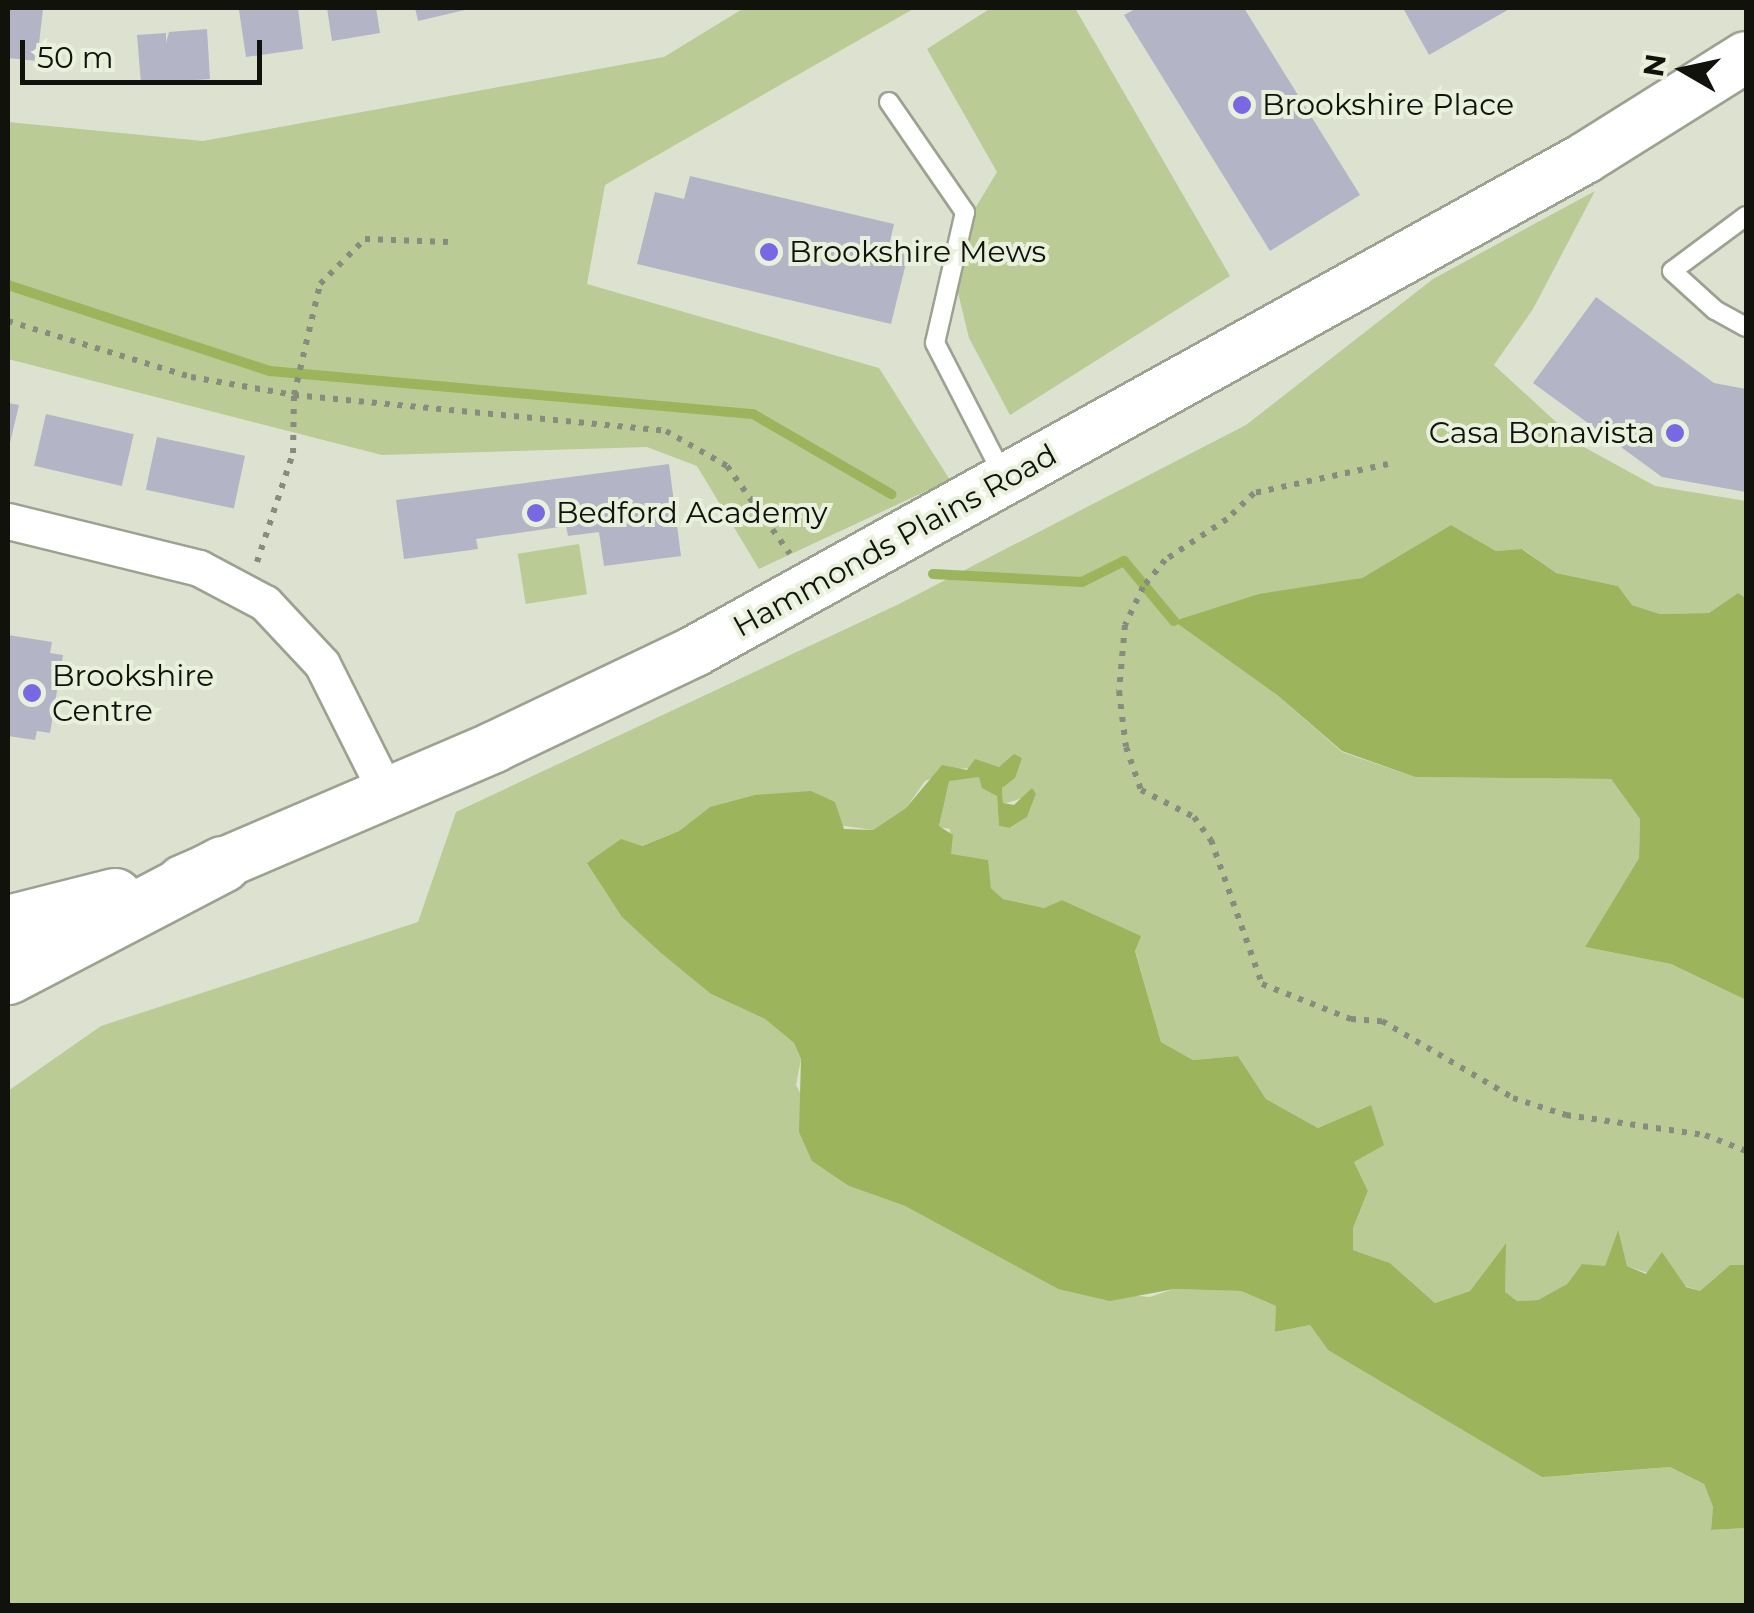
<!DOCTYPE html>
<style>
body{margin:0}
#map{position:relative;width:1754px;height:1613px;overflow:hidden;background:#dce2cf;font-family:Montserrat,sans-serif}
div>[style]{position:absolute}
[style*='--x']{left:calc(var(--x)*1px);top:calc(var(--y)*1px);width:calc(var(--w)*1px);rotate:calc(var(--a)*1deg)}
.green>*{inset:0;background:#bacb95;transform-origin:0 0}
.water>*{inset:0;background:#9cb45c}
.stream>*{height:10px;margin:-5px;padding:0 5px;transform-origin:5px;border-radius:5px;background:#9cb45c}
.building>*{inset:0;background:#b4b4c7;transform-origin:0 0}
.path>*{height:6px;margin-top:-3px;transform-origin:0;background:repeating-linear-gradient(90deg,#888c7e 0 5px,transparent 0 13px)}
.roads{filter:drop-shadow(2px 0 #9ca290) drop-shadow(-2px 0 #9ca290) drop-shadow(0 2px #9ca290) drop-shadow(0 -2px #9ca290)}
.lane>*{height:18px;margin:-9px;padding:0 9px;transform-origin:9px;border-radius:9px;background:#fff}
.street>*{height:35px;margin:-17.5px;padding:0 17.5px;transform-origin:17.5px;border-radius:17.5px;background:#fff}
.secondary>*{height:50px;margin:-25px;padding:0 25px;transform-origin:25px;border-radius:25px;background:#fff}
.highway>*{height:55px;margin:-27.5px;padding:0 27.5px;transform-origin:27.5px;border-radius:27.5px;background:#fff}
.dots>*{width:28px;height:28px;translate:-50% -50%;box-sizing:border-box;border:5px solid #e9f0dc;border-radius:50%}
span{translate:-50% -50%;white-space:nowrap;text-align:center;line-height:1.15;-webkit-text-stroke:8px #e9f0dc;paint-order:stroke}
.poi-label{font-size:30px;color:#10120b}
.left{translate:0 -50%;text-align:left}
.right{translate:-100% -50%;text-align:right}
.street-label{font-size:30px;color:#10120b}
.frame{position:absolute;inset:0;border:10px solid #10120b;pointer-events:none}
.north{position:absolute;left:1634px;top:20px;width:100px;height:100px;-webkit-text-stroke:8px #e9f0dc;paint-order:stroke;rotate:279deg;font-size:28px;font-weight:700;line-height:40px;text-align:center;color:#10120b}
.north::after{content:'';display:block;margin:auto;width:35px;height:45px;background:#10120b;clip-path:polygon(50% 0,100% 100%,50% 72%,0 100%)}
.scale{position:absolute;left:20px;top:40px;width:242px;height:45px;box-sizing:border-box;border:5px solid #10120b;border-top:0;padding-left:12px;font-size:30px;line-height:35px;white-space:nowrap;color:#10120b;-webkit-text-stroke:8px #e9f0dc;paint-order:stroke}
</style>
<div id="map">
<div class="green">
<i style="clip-path:polygon(744px 8px,915px 8px,605px 185px,587px 284px,879px 368px,950px 480px,759px 569px,697px 466px,647px 447px,382px 455px,8px 359px,8px 122px,203px 141px,664px 57px)"></i>
<i style="clip-path:polygon(991px 8px,1075px 8px,1230px 276px,1010px 415px,969px 338px,954px 276px,970px 217px,997px 172px,927px 49px)"></i>
<i style="clip-path:polygon(1595px 191px,1533px 309px,1494px 365px,1582px 446px,1655px 486px,1746px 501px,1746px 598px,1738px 593px,1709px 613px,1660px 614px,1632px 605px,1618px 586px,1555px 573px,1523px 549px,1496px 551px,1451px 525px,1362px 578px,1327px 585px,1276px 694px,1342px 752px,1415px 777px,1611px 779px,1640px 819px,1639px 858px,1585px 947px,1671px 964px,1746px 1000px,1746px 1265px,1730px 1265px,1700px 1291px,1627px 1266px,1617px 1232px,1605px 1267px,1582px 1264px,1567px 1284px,1538px 1300px,1517px 1301px,1505px 1293px,1505px 1244px,1470px 1291px,1435px 1303px,1390px 1263px,1353px 1250px,1353px 1228px,1368px 1191px,1354px 1162px,1371px 1105px,1318px 1128px,1266px 1099px,1238px 1056px,1193px 1060px,1161px 1042px,1135px 950px,1140px 936px,1062px 900px,1044px 908px,1003px 899px,991px 888px,987px 860px,951px 855px,950px 829px,939px 827px,948px 780px,979px 777px,997px 796px,999px 826px,1011px 828px,1027px 817px,1036px 794px,1003px 804px,1002px 788px,1022px 758px,1014px 755px,999px 767px,954px 769px,925px 781px,906px 808px,873px 830px,710px 807px,679px 831px,641px 846px,622px 917px,711px 994px,765px 1019px,794px 1043px,801px 1059px,796px 1085px,849px 1186px,905px 1206px,1058px 1289px,1150px 1297px,1174px 1289px,1241px 1291px,1276px 1306px,1276px 1332px,1310px 1325px,1328px 1350px,1573px 1475px,1670px 1467px,1704px 1484px,1713px 1507px,1711px 1530px,1746px 1528px,1746px 1605px,8px 1605px,8px 1091px,101px 1026px,418px 922px,456px 812px,899px 604px,1246px 425px,1433px 279px)"></i>
<i style="left:579px;top:544px;width:51px;height:62px;rotate:81deg"></i>
</div>
<div class="water">
<i style="clip-path:polygon(1451px 525px,1496px 551px,1522px 549px,1556px 573px,1618px 586px,1632px 605px,1660px 614px,1709px 613px,1738px 593px,1746px 598px,1746px 1000px,1671px 964px,1585px 947px,1639px 858px,1640px 819px,1611px 779px,1415px 777px,1342px 751px,1276px 694px,1174px 621px,1259px 594px,1362px 578px)"></i>
<i style="clip-path:polygon(1014px 754px,1022px 758px,1015px 778px,1002px 788px,1003px 803px,1014px 805px,1032px 788px,1036px 794px,1027px 817px,1010px 828px,999px 826px,997px 796px,982px 788px,979px 777px,949px 781px,939px 826px,953px 835px,951px 854px,988px 860px,991px 888px,1003px 899px,1044px 908px,1062px 900px,1141px 936px,1135px 951px,1161px 1042px,1193px 1060px,1238px 1056px,1266px 1099px,1318px 1128px,1371px 1105px,1384px 1145px,1354px 1162px,1368px 1191px,1353px 1228px,1353px 1250px,1390px 1263px,1435px 1303px,1470px 1291px,1506px 1243px,1505px 1292px,1517px 1301px,1538px 1300px,1567px 1284px,1582px 1264px,1605px 1266px,1618px 1230px,1627px 1266px,1646px 1274px,1662px 1252px,1686px 1287px,1700px 1291px,1730px 1265px,1746px 1265px,1746px 1528px,1711px 1530px,1713px 1507px,1704px 1484px,1670px 1467px,1542px 1477px,1328px 1350px,1310px 1325px,1275px 1332px,1276px 1306px,1241px 1291px,1174px 1289px,1110px 1301px,1058px 1289px,905px 1206px,849px 1186px,812px 1161px,799px 1132px,801px 1059px,794px 1043px,765px 1019px,711px 994px,660px 952px,622px 917px,587px 863px,621px 839px,642px 846px,679px 831px,710px 807px,755px 795px,811px 791px,835px 802px,844px 829px,873px 830px,906px 808px,942px 765px,967px 770px,975px 759px,999px 767px)"></i>
</div>
<div class="stream">
<i style="--x:8;--y:285;--w:276;--a:18.2"></i>
<i style="--x:270;--y:371;--w:485;--a:5.1"></i>
<i style="--x:753;--y:414;--w:160;--a:30.1"></i>
<i style="--x:933;--y:574;--w:149;--a:3.1"></i>
<i style="--x:1082;--y:582;--w:47;--a:-26.6"></i>
<i style="--x:1124;--y:561;--w:78;--a:50.2"></i>
</div>
<div class="building">
<i style="clip-path:polygon(8px 8px,43px 9px,37px 61px,8px 58px)"></i>
<i style="clip-path:polygon(298px 8px,303px 49px,246px 57px,239px 10px)"></i>
<i style="clip-path:polygon(327px 8px,376px 8px,380px 33px,332px 41px)"></i>
<i style="clip-path:polygon(415px 8px,469px 8px,469px 9px,418px 21px)"></i>
<i style="clip-path:polygon(1137px 8px,1244px 8px,1360px 195px,1270px 251px,1124px 15px)"></i>
<i style="clip-path:polygon(1403px 8px,1511px 8px,1429px 55px)"></i>
<i style="clip-path:polygon(207px 29px,210px 79px,141px 84px,137px 35px,166px 33px,166px 43px,169px 32px)"></i>
<i style="clip-path:polygon(690px 176px,894px 224px,888px 250px,908px 255px,891px 324px,637px 264px,655px 192px,684px 199px)"></i>
<i style="clip-path:polygon(1596px 297px,1714px 383px,1746px 389px,1746px 492px,1662px 477px,1533px 383px)"></i>
<i style="clip-path:polygon(8px 403px,19px 405px,9px 447px,8px 447px)"></i>
<i style="left:46px;top:414px;width:90px;height:53px;rotate:13deg"></i>
<i style="left:157px;top:437px;width:90px;height:54px;rotate:12deg"></i>
<i style="clip-path:polygon(669px 464px,681px 556px,604px 566px,599px 532px,568px 536px,566px 526px,476px 539px,478px 549px,404px 559px,396px 500px)"></i>
<i style="clip-path:polygon(8px 635px,52px 642px,50px 653px,63px 655px,50px 733px,37px 731px,35px 740px,8px 736px)"></i>
</div>
<div class="path">
<i style="--x:8;--y:321;--w:191;--a:17"></i>
<i style="--x:191;--y:377;--w:105;--a:9.9"></i>
<i style="--x:294;--y:395;--w:374;--a:5.5"></i>
<i style="--x:666;--y:431;--w:70;--a:29.8"></i>
<i style="--x:727;--y:466;--w:108;--a:54.4"></i>
<i style="--x:1388;--y:464;--w:137;--a:167.8"></i>
<i style="--x:1254;--y:493;--w:37;--a:136"></i>
<i style="--x:1227;--y:519;--w:74;--a:146.5"></i>
<i style="--x:1165;--y:560;--w:35;--a:129"></i>
<i style="--x:1143;--y:587;--w:42;--a:115.3"></i>
<i style="--x:1125;--y:625;--w:66;--a:95.2"></i>
<i style="--x:1119;--y:691;--w:56;--a:82.9"></i>
<i style="--x:1126;--y:747;--w:46;--a:70.8"></i>
<i style="--x:1141;--y:790;--w:59;--a:27"></i>
<i style="--x:1194;--y:817;--w:29;--a:54"></i>
<i style="--x:1211;--y:840;--w:153;--a:70.5"></i>
<i style="--x:1262;--y:984;--w:96;--a:21.5"></i>
<i style="--x:1351;--y:1019;--w:31;--a:4"></i>
<i style="--x:1382;--y:1021;--w:152;--a:30.4"></i>
<i style="--x:1513;--y:1098;--w:56;--a:17.8"></i>
<i style="--x:1566;--y:1115;--w:140;--a:8.2"></i>
<i style="--x:1705;--y:1135;--w:44;--a:21.3"></i>
<i style="--x:257;--y:562;--w:115;--a:-71.7"></i>
<i style="--x:293;--y:453;--w:58;--a:-89"></i>
<i style="--x:294;--y:395;--w:114;--a:-76.8"></i>
<i style="--x:320;--y:284;--w:64;--a:-45"></i>
<i style="--x:365;--y:239;--w:83;--a:2.1"></i>
</div>
<div class="roads">
<div class="lane">
<i style="--x:889;--y:102;--w:134;--a:55.4"></i>
<i style="--x:965;--y:212;--w:134;--a:102.9"></i>
<i style="--x:935;--y:343;--w:148;--a:62.7"></i>
<i style="--x:1746;--y:216;--w:92;--a:143.4"></i>
<i style="--x:1672;--y:271;--w:58;--a:42.2"></i>
<i style="--x:1715;--y:310;--w:35;--a:29"></i>
</div>
<div class="street">
<i style="--x:8;--y:521;--w:197;--a:13.8"></i>
<i style="--x:199;--y:568;--w:75;--a:27.9"></i>
<i style="--x:265;--y:603;--w:83;--a:46.9"></i>
<i style="--x:322;--y:664;--w:145;--a:63.4"></i>
</div>
<div class="secondary">
<i style="--x:182;--y:881;--w:340;--a:-23.2"></i>
<i style="--x:494;--y:747;--w:223;--a:-25.5"></i>
<i style="--x:695;--y:651;--w:1017;--a:-28.98"></i>
<i style="--x:1585;--y:158;--w:190;--a:-32.1"></i>
</div>
<div class="highway">
<i style="--x:8;--y:923;--w:110;--a:-14.2"></i>
<i style="--x:8;--y:976;--w:242;--a:-27.6"></i>
</div>
</div>
<div class="dots">
<i style="left:1242px;top:105px;background:#7a67e2"></i>
<i style="left:769px;top:252px;background:#7a67e2"></i>
<i style="left:1675px;top:433px;background:#7a67e2"></i>
<i style="left:536px;top:513px;background:#7a67e2"></i>
<i style="left:32px;top:693px;background:#7a67e2"></i>
</div>
<div class="poi-label">
<span class="left" style="left:1262px;top:105px">Brookshire Place</span>
<span class="left" style="left:789px;top:252px">Brookshire Mews</span>
<span class="right" style="left:1655px;top:433px">Casa Bonavista</span>
<span class="left" style="left:556px;top:513px">Bedford Academy</span>
<span class="left" style="left:52px;top:693px">Brookshire<br>Centre</span>
</div>
<div class="street-label">
<span style="left:895px;top:541px;rotate:-29deg">Hammonds Plains Road</span>
</div>
<div class="frame"></div>
<div class="north">N</div>
<div class="scale">50 m</div>
</div>
